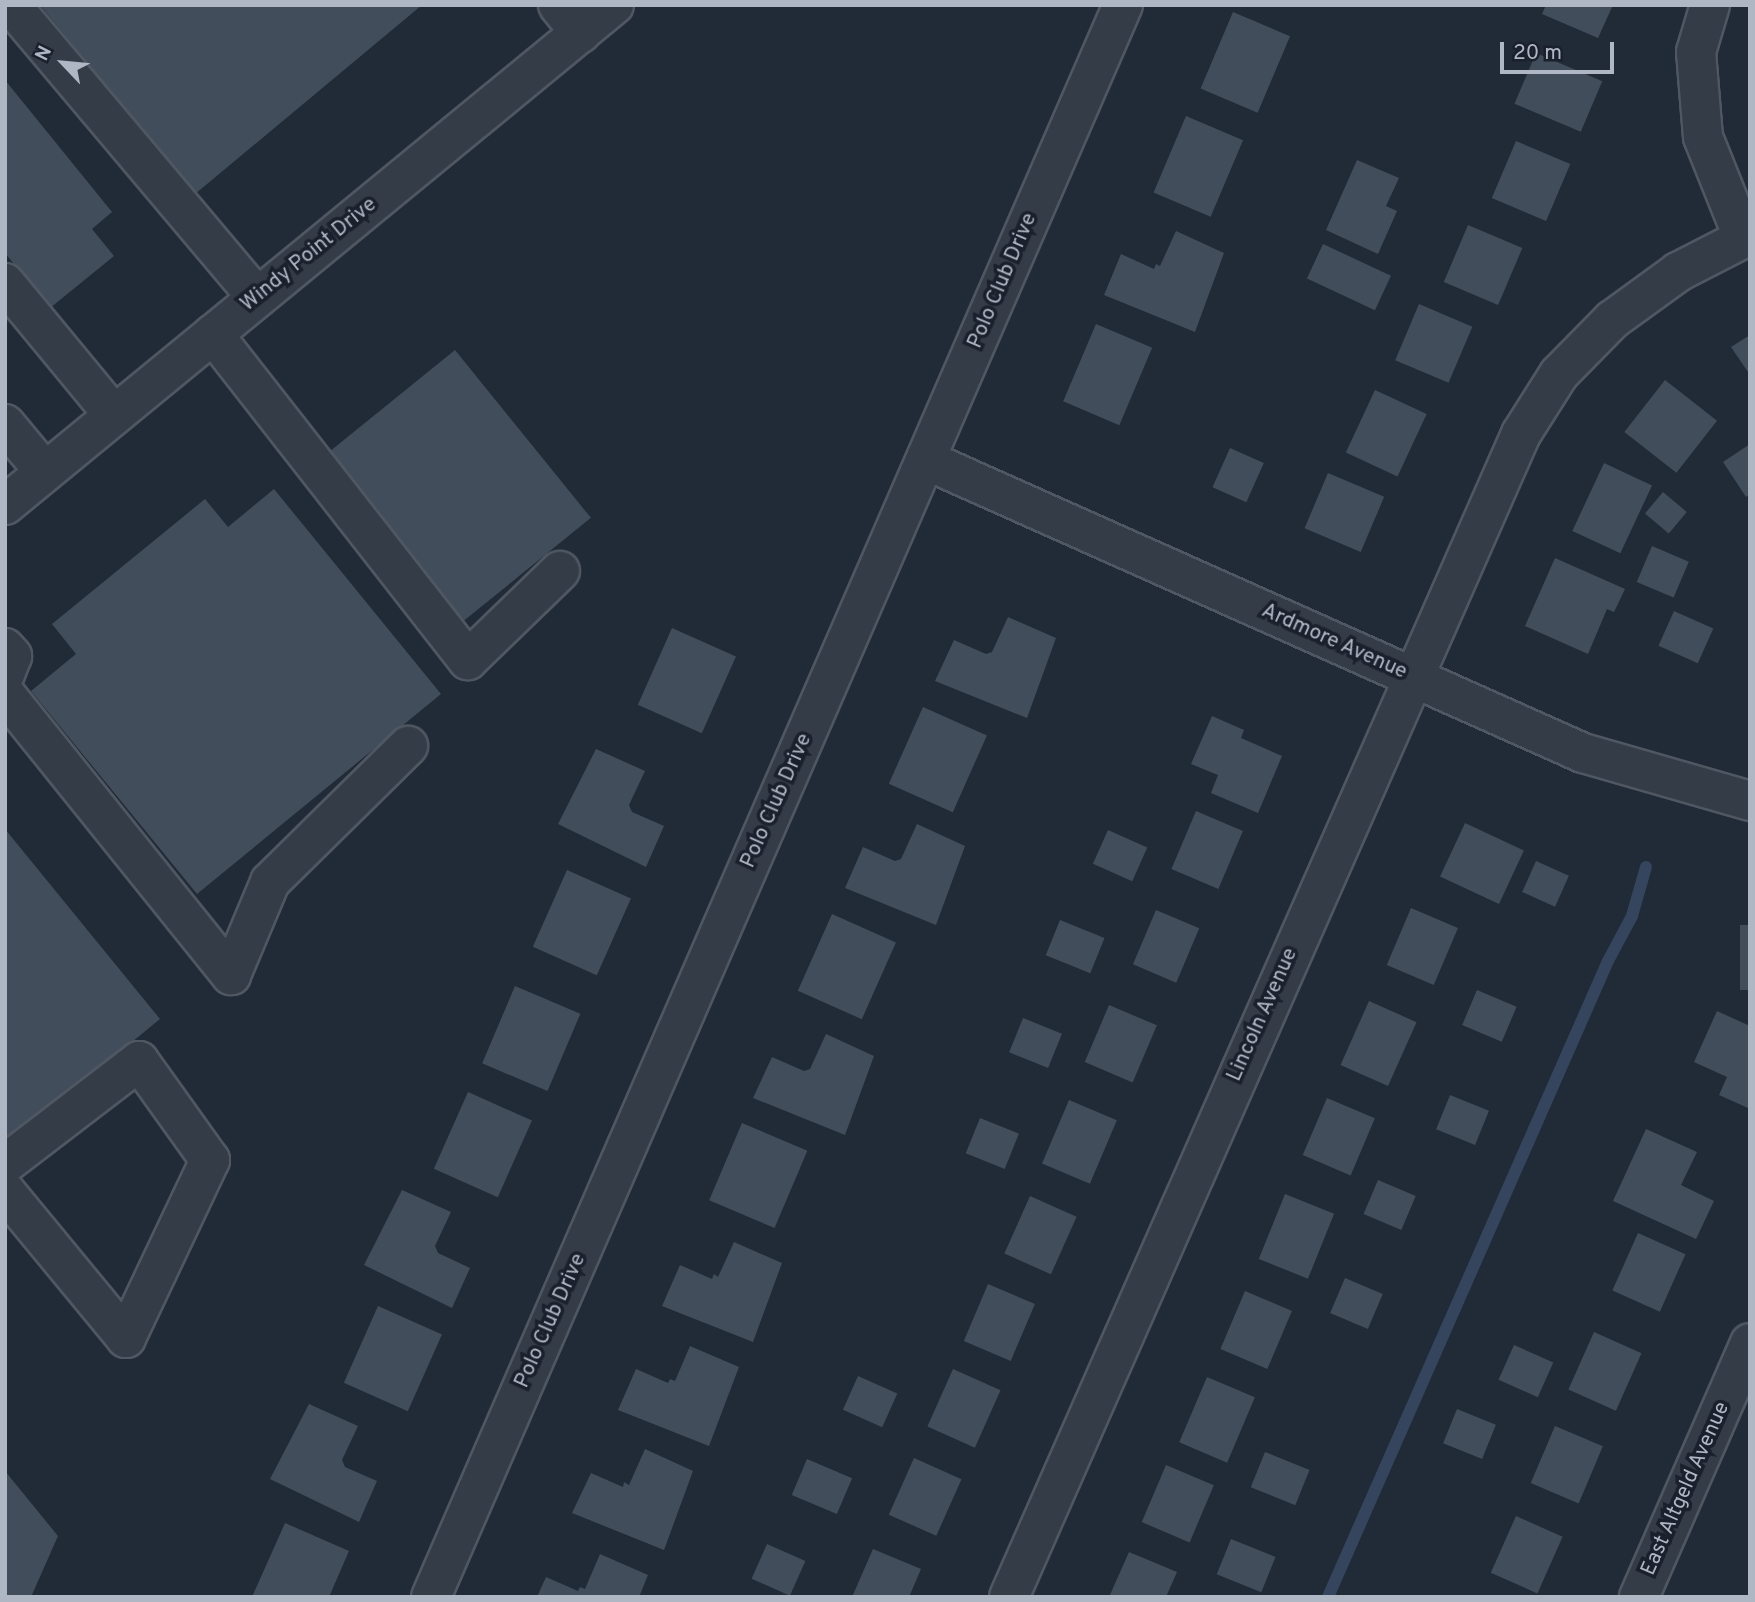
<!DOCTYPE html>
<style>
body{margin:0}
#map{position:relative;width:1755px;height:1602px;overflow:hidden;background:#212a37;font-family:Overpass,sans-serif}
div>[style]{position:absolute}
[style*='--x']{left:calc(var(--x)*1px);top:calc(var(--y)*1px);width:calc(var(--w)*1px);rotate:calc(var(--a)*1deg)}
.stream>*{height:12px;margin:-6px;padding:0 6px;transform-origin:6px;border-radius:6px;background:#35455e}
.building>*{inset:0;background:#424d5c;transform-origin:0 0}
.roads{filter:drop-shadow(2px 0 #4f5762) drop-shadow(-2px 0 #4f5762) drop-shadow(0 2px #4f5762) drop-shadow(0 -2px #4f5762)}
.minor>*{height:38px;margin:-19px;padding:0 19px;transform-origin:19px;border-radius:19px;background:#343c47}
span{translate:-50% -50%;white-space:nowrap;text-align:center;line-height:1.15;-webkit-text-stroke:7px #1a212c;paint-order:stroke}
.street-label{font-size:21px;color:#afb7c4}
.frame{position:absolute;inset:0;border:7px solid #afb7c4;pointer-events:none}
.north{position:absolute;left:28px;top:28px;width:70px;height:70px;-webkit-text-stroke:5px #1a212c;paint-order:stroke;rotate:296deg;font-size:19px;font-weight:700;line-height:28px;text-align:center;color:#afb7c4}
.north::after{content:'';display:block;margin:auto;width:24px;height:32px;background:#afb7c4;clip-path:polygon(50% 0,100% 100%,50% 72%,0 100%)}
.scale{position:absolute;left:1500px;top:42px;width:114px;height:32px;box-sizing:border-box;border:4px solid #afb7c4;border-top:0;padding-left:9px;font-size:21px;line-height:24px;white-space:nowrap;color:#afb7c4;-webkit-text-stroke:5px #1a212c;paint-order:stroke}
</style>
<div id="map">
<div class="stream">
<i style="--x:1328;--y:1597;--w:695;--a:-66.24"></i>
<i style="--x:1608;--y:961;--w:51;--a:-61.9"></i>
<i style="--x:1632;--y:916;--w:51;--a:-74.1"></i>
</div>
<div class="building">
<i style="clip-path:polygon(40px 5px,422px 5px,195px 194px)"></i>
<i style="clip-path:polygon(1546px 5px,1613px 5px,1598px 38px,1542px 14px)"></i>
<i style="left:1233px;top:12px;width:62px;height:83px;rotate:23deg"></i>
<i style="left:1536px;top:53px;width:72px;height:55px;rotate:23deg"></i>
<i style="clip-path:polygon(5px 80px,112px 212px,92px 229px,114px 256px,50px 308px,5px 253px)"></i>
<i style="left:1186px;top:116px;width:62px;height:83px;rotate:23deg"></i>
<i style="left:1516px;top:141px;width:59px;height:62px;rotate:23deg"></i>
<i style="clip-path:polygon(1357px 160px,1399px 178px,1386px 206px,1397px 211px,1378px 254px,1326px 230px)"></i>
<i style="left:1468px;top:225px;width:59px;height:62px;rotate:23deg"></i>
<i style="clip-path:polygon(1176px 231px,1224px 253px,1195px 332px,1104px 295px,1121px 254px,1154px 269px,1156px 264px,1160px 266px)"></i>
<i style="left:1323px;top:244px;width:75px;height:38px;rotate:25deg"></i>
<i style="left:1419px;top:304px;width:58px;height:61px;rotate:23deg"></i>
<i style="left:1096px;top:324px;width:61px;height:84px;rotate:23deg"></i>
<i style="clip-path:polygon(1750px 335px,1750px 375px,1731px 347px)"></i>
<i style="left:455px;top:350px;width:216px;height:174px;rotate:51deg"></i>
<i style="left:1665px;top:380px;width:66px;height:66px;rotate:38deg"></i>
<i style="left:1375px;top:390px;width:57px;height:69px;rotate:25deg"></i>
<i style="clip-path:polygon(1750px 444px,1750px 494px,1746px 497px,1723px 462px)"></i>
<i style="left:1230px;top:448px;width:37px;height:43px;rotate:24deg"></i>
<i style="left:1604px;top:463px;width:53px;height:75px;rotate:25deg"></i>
<i style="left:1328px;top:473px;width:61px;height:60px;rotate:23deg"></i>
<i style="clip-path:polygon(274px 489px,441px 694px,197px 894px,31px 691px,76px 654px,52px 624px,205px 499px,228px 527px)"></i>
<i style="left:1663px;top:492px;width:31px;height:28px;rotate:40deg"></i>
<i style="left:1652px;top:546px;width:40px;height:39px;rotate:23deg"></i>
<i style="clip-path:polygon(1555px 558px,1625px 589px,1614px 612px,1607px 609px,1588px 654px,1525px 626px)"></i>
<i style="left:1674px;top:611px;width:43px;height:38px;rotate:24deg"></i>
<i style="clip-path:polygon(1008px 617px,1056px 638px,1027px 718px,935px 681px,954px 640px,986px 654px,992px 652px)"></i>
<i style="left:672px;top:628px;width:70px;height:84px;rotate:24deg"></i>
<i style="left:923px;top:707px;width:70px;height:84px;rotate:24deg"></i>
<i style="clip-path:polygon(1212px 716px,1244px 730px,1241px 738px,1282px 756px,1258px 813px,1211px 793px,1218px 775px,1191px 764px)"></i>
<i style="clip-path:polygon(596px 749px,645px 771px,629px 805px,632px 812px,664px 826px,646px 867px,558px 824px)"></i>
<i style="left:1196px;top:811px;width:51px;height:63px;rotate:23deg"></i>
<i style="left:1465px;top:823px;width:65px;height:59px;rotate:25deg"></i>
<i style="clip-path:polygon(917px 824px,965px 846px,936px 925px,845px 888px,863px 847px,895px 861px,901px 859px)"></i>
<i style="clip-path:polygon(5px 829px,160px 1019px,5px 1146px)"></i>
<i style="left:1108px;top:830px;width:43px;height:37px;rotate:24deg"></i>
<i style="left:1536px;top:861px;width:36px;height:34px;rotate:24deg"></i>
<i style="left:567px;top:870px;width:70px;height:84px;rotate:24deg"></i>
<i style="left:1411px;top:908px;width:51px;height:62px;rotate:23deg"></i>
<i style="left:1156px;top:910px;width:47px;height:59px;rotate:23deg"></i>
<i style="left:832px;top:914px;width:70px;height:84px;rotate:24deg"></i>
<i style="left:1060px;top:920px;width:48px;height:38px;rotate:22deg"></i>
<i style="left:1740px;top:925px;width:10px;height:65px"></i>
<i style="left:515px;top:986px;width:71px;height:84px;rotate:23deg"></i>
<i style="left:1477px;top:990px;width:43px;height:38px;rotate:23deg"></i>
<i style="left:1369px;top:1001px;width:52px;height:70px;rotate:24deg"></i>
<i style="left:1109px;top:1005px;width:52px;height:62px;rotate:23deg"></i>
<i style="clip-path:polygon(1717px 1011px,1750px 1026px,1748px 1108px,1719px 1095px,1727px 1077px,1694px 1062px)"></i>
<i style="left:1023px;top:1018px;width:42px;height:37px;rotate:22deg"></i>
<i style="clip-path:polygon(826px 1034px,874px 1056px,845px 1135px,753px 1098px,772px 1057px,804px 1071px,810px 1069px)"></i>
<i style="left:468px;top:1092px;width:70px;height:84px;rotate:24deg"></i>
<i style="left:1450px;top:1095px;width:42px;height:37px;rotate:22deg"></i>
<i style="left:1327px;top:1098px;width:52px;height:62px;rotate:23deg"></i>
<i style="left:1069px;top:1100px;width:52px;height:69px;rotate:23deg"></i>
<i style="left:980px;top:1118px;width:42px;height:38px;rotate:22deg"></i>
<i style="left:742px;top:1123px;width:71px;height:84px;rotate:23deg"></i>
<i style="clip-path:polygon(1646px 1129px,1697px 1152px,1681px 1185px,1714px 1201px,1696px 1239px,1613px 1201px)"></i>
<i style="left:1378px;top:1180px;width:41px;height:37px;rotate:23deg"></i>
<i style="clip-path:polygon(402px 1190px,451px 1212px,435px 1246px,438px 1253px,470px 1268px,452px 1308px,364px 1265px)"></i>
<i style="left:1285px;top:1194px;width:53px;height:70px;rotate:22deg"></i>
<i style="left:1030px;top:1196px;width:51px;height:63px;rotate:24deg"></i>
<i style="left:1638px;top:1233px;width:52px;height:63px;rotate:24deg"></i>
<i style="clip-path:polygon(734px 1242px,782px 1263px,753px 1342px,662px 1306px,680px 1265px,712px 1279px,714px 1274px,718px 1277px)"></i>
<i style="left:1345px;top:1278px;width:41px;height:38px;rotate:23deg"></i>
<i style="left:988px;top:1284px;width:51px;height:62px;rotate:23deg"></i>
<i style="left:1245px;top:1291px;width:51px;height:63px;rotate:23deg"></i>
<i style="left:378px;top:1306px;width:70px;height:84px;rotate:24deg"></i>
<i style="left:1594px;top:1332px;width:52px;height:63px;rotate:24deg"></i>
<i style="left:1514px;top:1345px;width:43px;height:38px;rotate:24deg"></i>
<i style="clip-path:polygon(690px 1346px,739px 1367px,709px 1446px,618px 1410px,636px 1369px,668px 1383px,670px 1379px,675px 1381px)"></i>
<i style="left:953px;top:1369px;width:52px;height:63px;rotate:24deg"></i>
<i style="left:858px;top:1376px;width:43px;height:37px;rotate:24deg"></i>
<i style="left:1207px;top:1377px;width:52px;height:71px;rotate:23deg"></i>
<i style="clip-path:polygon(309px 1404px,358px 1426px,342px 1460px,345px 1467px,377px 1481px,359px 1522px,270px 1479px)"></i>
<i style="left:1457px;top:1409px;width:42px;height:37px;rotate:22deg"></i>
<i style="left:1555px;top:1426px;width:52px;height:62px;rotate:23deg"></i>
<i style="clip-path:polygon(645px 1449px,693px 1471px,664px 1550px,572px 1513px,591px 1473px,623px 1487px,624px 1482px,629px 1485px)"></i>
<i style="left:1265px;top:1452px;width:48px;height:38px;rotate:22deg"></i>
<i style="left:914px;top:1458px;width:52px;height:62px;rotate:24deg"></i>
<i style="left:807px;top:1459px;width:49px;height:39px;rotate:23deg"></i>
<i style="left:1166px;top:1465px;width:52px;height:62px;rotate:23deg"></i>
<i style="clip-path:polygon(5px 1471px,58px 1536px,31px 1597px,5px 1597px)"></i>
<i style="left:1516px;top:1516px;width:51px;height:62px;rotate:24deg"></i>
<i style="clip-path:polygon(285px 1523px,349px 1551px,329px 1597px,252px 1597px)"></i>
<i style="left:1231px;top:1539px;width:48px;height:38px;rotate:22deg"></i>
<i style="left:767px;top:1544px;width:42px;height:38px;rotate:24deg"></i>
<i style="clip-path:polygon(873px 1549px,921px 1569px,909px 1597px,852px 1597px)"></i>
<i style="clip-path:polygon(1129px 1552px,1177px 1572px,1166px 1597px,1109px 1597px)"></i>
<i style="clip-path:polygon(600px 1554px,648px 1575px,639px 1597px,537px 1597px,546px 1577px,578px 1591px,580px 1587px,585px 1589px)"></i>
</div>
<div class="roads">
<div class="minor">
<i style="--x:11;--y:5;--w:382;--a:49.9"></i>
<i style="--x:558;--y:5;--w:36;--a:51"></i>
<i style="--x:1710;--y:5;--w:49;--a:106.6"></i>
<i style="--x:1696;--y:52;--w:85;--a:85.3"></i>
<i style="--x:1703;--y:137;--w:108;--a:68.2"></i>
<i style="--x:5;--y:283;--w:171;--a:50.5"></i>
<i style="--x:213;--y:334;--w:414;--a:52"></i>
<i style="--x:468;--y:660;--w:128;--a:-44.1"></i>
<i style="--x:5;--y:424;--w:62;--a:50.2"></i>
<i style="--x:926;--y:460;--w:719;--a:24.04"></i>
<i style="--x:1583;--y:753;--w:174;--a:16"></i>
<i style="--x:5;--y:505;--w:788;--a:-39.39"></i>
<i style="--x:5;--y:648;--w:11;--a:49"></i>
<i style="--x:12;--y:656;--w:19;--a:111"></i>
<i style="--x:5;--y:694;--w:361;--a:51.2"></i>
<i style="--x:231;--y:975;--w:101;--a:-67.2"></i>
<i style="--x:270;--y:882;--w:194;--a:-44.6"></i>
<i style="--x:5;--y:1164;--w:169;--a:-37.5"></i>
<i style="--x:139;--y:1061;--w:122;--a:54.4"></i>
<i style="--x:210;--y:1160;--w:197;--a:115.3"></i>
<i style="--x:126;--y:1338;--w:190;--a:-129.5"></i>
<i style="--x:431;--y:1597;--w:1736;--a:-66.51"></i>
<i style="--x:1009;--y:1597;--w:1271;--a:-66.24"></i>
<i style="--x:1521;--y:434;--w:71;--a:-57.7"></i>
<i style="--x:1559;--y:374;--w:76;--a:-45.5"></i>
<i style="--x:1612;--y:320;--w:82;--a:-36"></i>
<i style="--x:1678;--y:272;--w:81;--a:-27.2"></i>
<i style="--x:1639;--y:1597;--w:277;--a:-66.4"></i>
</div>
</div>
<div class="street-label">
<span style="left:309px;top:255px;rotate:-39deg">Windy Point Drive</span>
<span style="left:1003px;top:281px;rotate:-67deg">Polo Club Drive</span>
<span style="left:1334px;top:642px;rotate:24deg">Ardmore Avenue</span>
<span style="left:777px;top:801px;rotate:-66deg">Polo Club Drive</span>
<span style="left:1263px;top:1015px;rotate:-66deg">Lincoln Avenue</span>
<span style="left:551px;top:1321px;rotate:-66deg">Polo Club Drive</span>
<span style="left:1686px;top:1489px;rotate:-66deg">East Altgeld Avenue</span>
</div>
<div class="frame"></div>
<div class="north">N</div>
<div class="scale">20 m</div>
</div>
